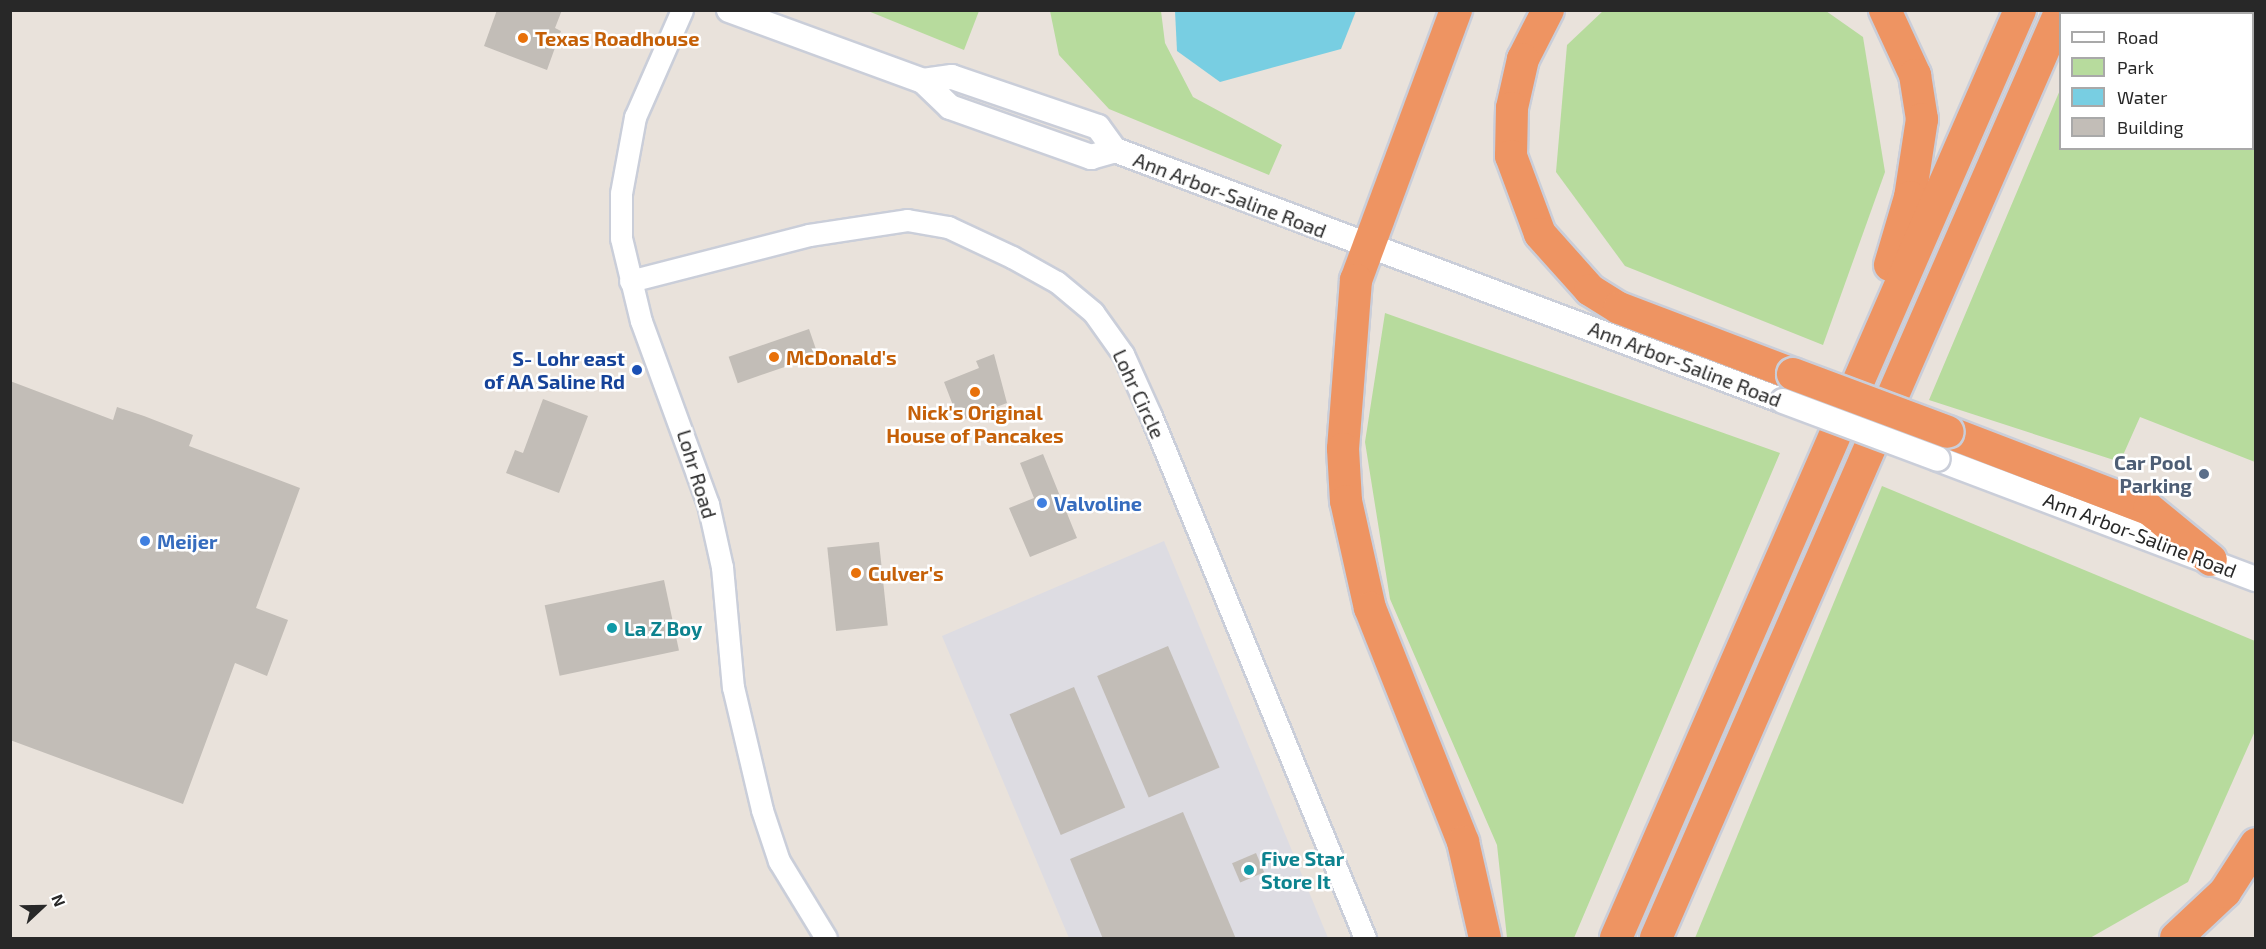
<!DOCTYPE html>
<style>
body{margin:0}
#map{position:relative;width:2266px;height:949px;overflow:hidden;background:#e9e2db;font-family:"Exo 2",sans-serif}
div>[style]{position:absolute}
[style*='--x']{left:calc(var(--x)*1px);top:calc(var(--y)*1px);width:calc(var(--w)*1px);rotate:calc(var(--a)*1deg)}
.industrial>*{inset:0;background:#dddce2}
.green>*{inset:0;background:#b7db9d}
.water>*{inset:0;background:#78cee2}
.building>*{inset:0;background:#c2bdb7;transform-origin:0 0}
.roads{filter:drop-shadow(2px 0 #caced9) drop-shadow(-2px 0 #caced9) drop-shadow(0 2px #caced9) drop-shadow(0 -2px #caced9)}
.tertiary>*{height:21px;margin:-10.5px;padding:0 10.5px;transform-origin:10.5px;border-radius:10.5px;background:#fff}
.secondary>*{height:24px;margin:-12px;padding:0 12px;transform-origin:12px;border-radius:12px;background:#fff}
.motorway>*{height:32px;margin:-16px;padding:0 16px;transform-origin:16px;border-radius:16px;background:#ee9462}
.bridges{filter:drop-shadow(2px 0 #caced9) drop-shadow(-2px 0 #caced9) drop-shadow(0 2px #caced9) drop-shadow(0 -2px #caced9)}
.secondary-bridge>*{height:24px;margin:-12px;padding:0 12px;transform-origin:12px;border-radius:12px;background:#fff}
.motorway-bridge>*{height:32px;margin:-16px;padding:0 16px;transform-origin:16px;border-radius:16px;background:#ee9462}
.dots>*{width:16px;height:16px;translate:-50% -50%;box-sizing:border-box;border:3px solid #fff;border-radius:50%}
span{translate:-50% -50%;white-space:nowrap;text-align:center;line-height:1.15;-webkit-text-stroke:5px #fff;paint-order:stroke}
.food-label{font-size:20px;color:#c56008;font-weight:700}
.left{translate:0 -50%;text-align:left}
.street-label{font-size:20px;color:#282828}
.transit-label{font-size:20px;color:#164399;font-weight:700}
.right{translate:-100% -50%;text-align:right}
.service-label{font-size:20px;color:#4e5e75;font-weight:700}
.shop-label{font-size:20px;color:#366cbe;font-weight:700}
.culture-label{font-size:20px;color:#0d838f;font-weight:700}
.frame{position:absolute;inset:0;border:12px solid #282828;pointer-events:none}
.legend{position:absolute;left:2059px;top:12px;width:195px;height:138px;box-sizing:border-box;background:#fff;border:2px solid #a9a9a9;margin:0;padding:8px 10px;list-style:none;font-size:18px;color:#282828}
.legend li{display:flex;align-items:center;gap:12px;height:30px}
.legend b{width:30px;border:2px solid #a9a9a9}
.north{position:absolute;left:12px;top:877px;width:60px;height:60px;-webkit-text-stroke:4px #fff;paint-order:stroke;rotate:68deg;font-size:16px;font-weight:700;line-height:24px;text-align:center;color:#282828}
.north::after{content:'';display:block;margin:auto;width:21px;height:27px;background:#282828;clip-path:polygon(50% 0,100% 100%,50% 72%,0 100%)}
</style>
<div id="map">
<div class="industrial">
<i style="clip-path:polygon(1164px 541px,1328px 938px,1069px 938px,942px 636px)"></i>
</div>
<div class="green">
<i style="clip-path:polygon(1604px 10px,1826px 11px,1863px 37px,1885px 172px,1823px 345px,1625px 266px,1556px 172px,1567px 45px)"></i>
<i style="clip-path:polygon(868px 11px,979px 10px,979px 11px,964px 50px)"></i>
<i style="clip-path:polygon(1050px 11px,1161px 11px,1165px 43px,1193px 97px,1282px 145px,1269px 175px,1109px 109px,1059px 55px)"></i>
<i style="clip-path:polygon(2094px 11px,2255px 11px,2255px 462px,2140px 417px,2120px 462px,1929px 400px,2060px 90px,2060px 148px,2252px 148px,2252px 14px)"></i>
<i style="clip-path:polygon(1385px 313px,1780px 453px,1574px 938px,1507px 938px,1497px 845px,1390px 599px,1365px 442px)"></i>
<i style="clip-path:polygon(1882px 486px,2255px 641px,2255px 731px,2188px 882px,2090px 938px,1695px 938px)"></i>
</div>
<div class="water">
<i style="clip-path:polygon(1175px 11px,1175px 10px,1356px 11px,1341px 49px,1220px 82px,1177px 51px)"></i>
</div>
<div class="building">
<i style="clip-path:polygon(497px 10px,562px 10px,555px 28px,561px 31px,547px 70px,484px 46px)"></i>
<i style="left:809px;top:329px;width:28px;height:85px;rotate:71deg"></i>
<i style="clip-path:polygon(994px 354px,1007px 403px,959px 421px,944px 382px,979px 368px,976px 361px)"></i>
<i style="clip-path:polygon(10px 381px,113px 420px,117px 407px,144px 416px,193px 435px,189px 446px,300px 488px,256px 608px,288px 620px,267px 676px,235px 663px,183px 804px,10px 740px)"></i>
<i style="clip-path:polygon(543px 399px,588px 416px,559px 493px,506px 473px,515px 450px,523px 453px)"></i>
<i style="clip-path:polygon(1043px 454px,1077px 538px,1030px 557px,1009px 508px,1034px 498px,1020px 463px)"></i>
<i style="left:879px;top:542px;width:84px;height:52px;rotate:84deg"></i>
<i style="left:664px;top:580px;width:72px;height:122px;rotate:78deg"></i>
<i style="left:1168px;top:646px;width:132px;height:77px;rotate:67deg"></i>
<i style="left:1074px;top:687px;width:131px;height:70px;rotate:67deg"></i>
<i style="clip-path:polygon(1183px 812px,1236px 939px,1103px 939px,1070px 859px)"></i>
<i style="left:1256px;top:853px;width:21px;height:26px;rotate:67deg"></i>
</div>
<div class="roads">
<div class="tertiary">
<i style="--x:682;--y:10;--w:117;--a:113.7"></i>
<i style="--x:635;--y:117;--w:77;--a:100.4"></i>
<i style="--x:621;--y:193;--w:45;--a:90"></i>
<i style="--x:621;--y:238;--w:85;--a:76.5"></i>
<i style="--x:641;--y:321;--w:195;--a:69.9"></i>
<i style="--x:708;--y:504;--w:65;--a:77.5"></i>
<i style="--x:722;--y:567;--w:121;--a:84.8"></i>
<i style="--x:733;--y:687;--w:126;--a:76.7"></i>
<i style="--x:762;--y:810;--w:54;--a:71.6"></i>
<i style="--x:779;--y:861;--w:90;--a:58.6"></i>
<i style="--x:630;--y:281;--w:185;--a:-14.4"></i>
<i style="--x:809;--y:235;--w:99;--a:-8.7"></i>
<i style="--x:907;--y:220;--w:42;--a:9.7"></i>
<i style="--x:948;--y:227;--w:71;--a:25.1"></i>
<i style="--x:1012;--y:257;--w:51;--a:29.1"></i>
<i style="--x:1057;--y:282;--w:47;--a:39.8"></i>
<i style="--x:1093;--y:312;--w:52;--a:54.5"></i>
<i style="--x:1123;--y:354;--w:68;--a:65.7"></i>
<i style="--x:1151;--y:416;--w:564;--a:67.71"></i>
</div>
<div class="secondary">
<i style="--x:729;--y:10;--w:207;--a:20.1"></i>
<i style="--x:923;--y:81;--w:37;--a:44"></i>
<i style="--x:950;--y:107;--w:150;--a:19.5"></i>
<i style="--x:1091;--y:157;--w:25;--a:-16"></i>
<i style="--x:923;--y:81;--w:29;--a:-8"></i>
<i style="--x:952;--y:77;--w:154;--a:18.9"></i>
<i style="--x:1098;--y:127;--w:29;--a:54"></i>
<i style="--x:1115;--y:150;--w:714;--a:20.59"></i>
<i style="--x:1938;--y:459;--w:340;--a:20.7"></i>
</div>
<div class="motorway">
<i style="--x:1456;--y:10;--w:288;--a:110.3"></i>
<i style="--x:1356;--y:280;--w:169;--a:94.4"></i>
<i style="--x:1343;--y:449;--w:52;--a:86.7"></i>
<i style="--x:1346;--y:501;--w:110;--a:77.4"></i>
<i style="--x:1370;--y:608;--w:252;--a:68.3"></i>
<i style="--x:1463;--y:842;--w:98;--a:77.1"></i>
<i style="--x:1548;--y:10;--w:55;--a:117"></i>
<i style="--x:1523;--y:59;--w:50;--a:102.7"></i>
<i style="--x:1512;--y:108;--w:48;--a:91.2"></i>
<i style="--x:1511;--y:156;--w:83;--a:69.6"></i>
<i style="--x:1540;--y:234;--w:75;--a:48.2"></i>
<i style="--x:1590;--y:290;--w:34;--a:32"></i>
<i style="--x:1619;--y:308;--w:186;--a:20.8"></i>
<i style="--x:1885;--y:10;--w:72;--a:65.2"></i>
<i style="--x:1915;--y:75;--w:45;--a:81"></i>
<i style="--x:1922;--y:119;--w:79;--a:98.7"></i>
<i style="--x:1910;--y:197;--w:71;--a:106.4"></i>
<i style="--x:1948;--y:432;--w:215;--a:21"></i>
<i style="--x:2149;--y:509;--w:80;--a:39.4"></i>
<i style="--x:1616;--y:938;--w:1012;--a:-66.47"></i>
<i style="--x:1656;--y:938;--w:1013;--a:-66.42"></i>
<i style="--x:2176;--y:938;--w:67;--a:-43.2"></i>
<i style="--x:2225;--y:892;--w:57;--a:-57.1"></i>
</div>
</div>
<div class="bridges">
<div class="secondary-bridge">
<i style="--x:1783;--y:401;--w:165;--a:20.5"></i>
</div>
<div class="motorway-bridge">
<i style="--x:1793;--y:374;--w:165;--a:20.5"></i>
</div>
</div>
<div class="dots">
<i style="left:523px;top:38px;background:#e8710a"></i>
<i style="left:774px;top:357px;background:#e8710a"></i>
<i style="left:637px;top:370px;background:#1a4fb4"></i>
<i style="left:975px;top:392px;background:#e8710a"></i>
<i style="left:2204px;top:474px;background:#5c6f8a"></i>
<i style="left:1042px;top:503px;background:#3f7fe0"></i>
<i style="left:145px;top:541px;background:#3f7fe0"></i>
<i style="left:856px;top:573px;background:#e8710a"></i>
<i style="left:612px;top:628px;background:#0f9aa8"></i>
<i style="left:1249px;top:870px;background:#0f9aa8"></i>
</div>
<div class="food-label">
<span class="left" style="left:535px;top:38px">Texas Roadhouse</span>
<span class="left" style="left:786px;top:357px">McDonald's</span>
<span style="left:975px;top:424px">Nick's Original<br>House of Pancakes</span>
<span class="left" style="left:868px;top:573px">Culver's</span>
</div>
<div class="street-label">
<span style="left:1230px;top:195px;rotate:21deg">Ann Arbor-Saline Road</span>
<span style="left:1685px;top:364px;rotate:21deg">Ann Arbor-Saline Road</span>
<span style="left:1139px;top:394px;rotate:65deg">Lohr Circle</span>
<span style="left:697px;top:474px;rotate:73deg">Lohr Road</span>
<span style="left:2140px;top:535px;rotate:21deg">Ann Arbor-Saline Road</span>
</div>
<div class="transit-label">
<span class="right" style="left:625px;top:370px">S- Lohr east<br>of AA Saline Rd</span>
</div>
<div class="service-label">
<span class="right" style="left:2192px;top:474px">Car Pool<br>Parking</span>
</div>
<div class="shop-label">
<span class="left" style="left:1054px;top:503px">Valvoline</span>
<span class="left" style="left:157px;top:541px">Meijer</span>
</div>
<div class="culture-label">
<span class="left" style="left:624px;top:628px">La Z Boy</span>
<span class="left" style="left:1261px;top:870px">Five Star<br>Store It</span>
</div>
<div class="frame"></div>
<ul class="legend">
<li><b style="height:8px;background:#fff"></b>Road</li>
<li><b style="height:16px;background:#b7db9d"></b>Park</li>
<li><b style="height:16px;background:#78cee2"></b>Water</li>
<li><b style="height:16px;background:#c2bdb7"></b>Building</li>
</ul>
<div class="north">N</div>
</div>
